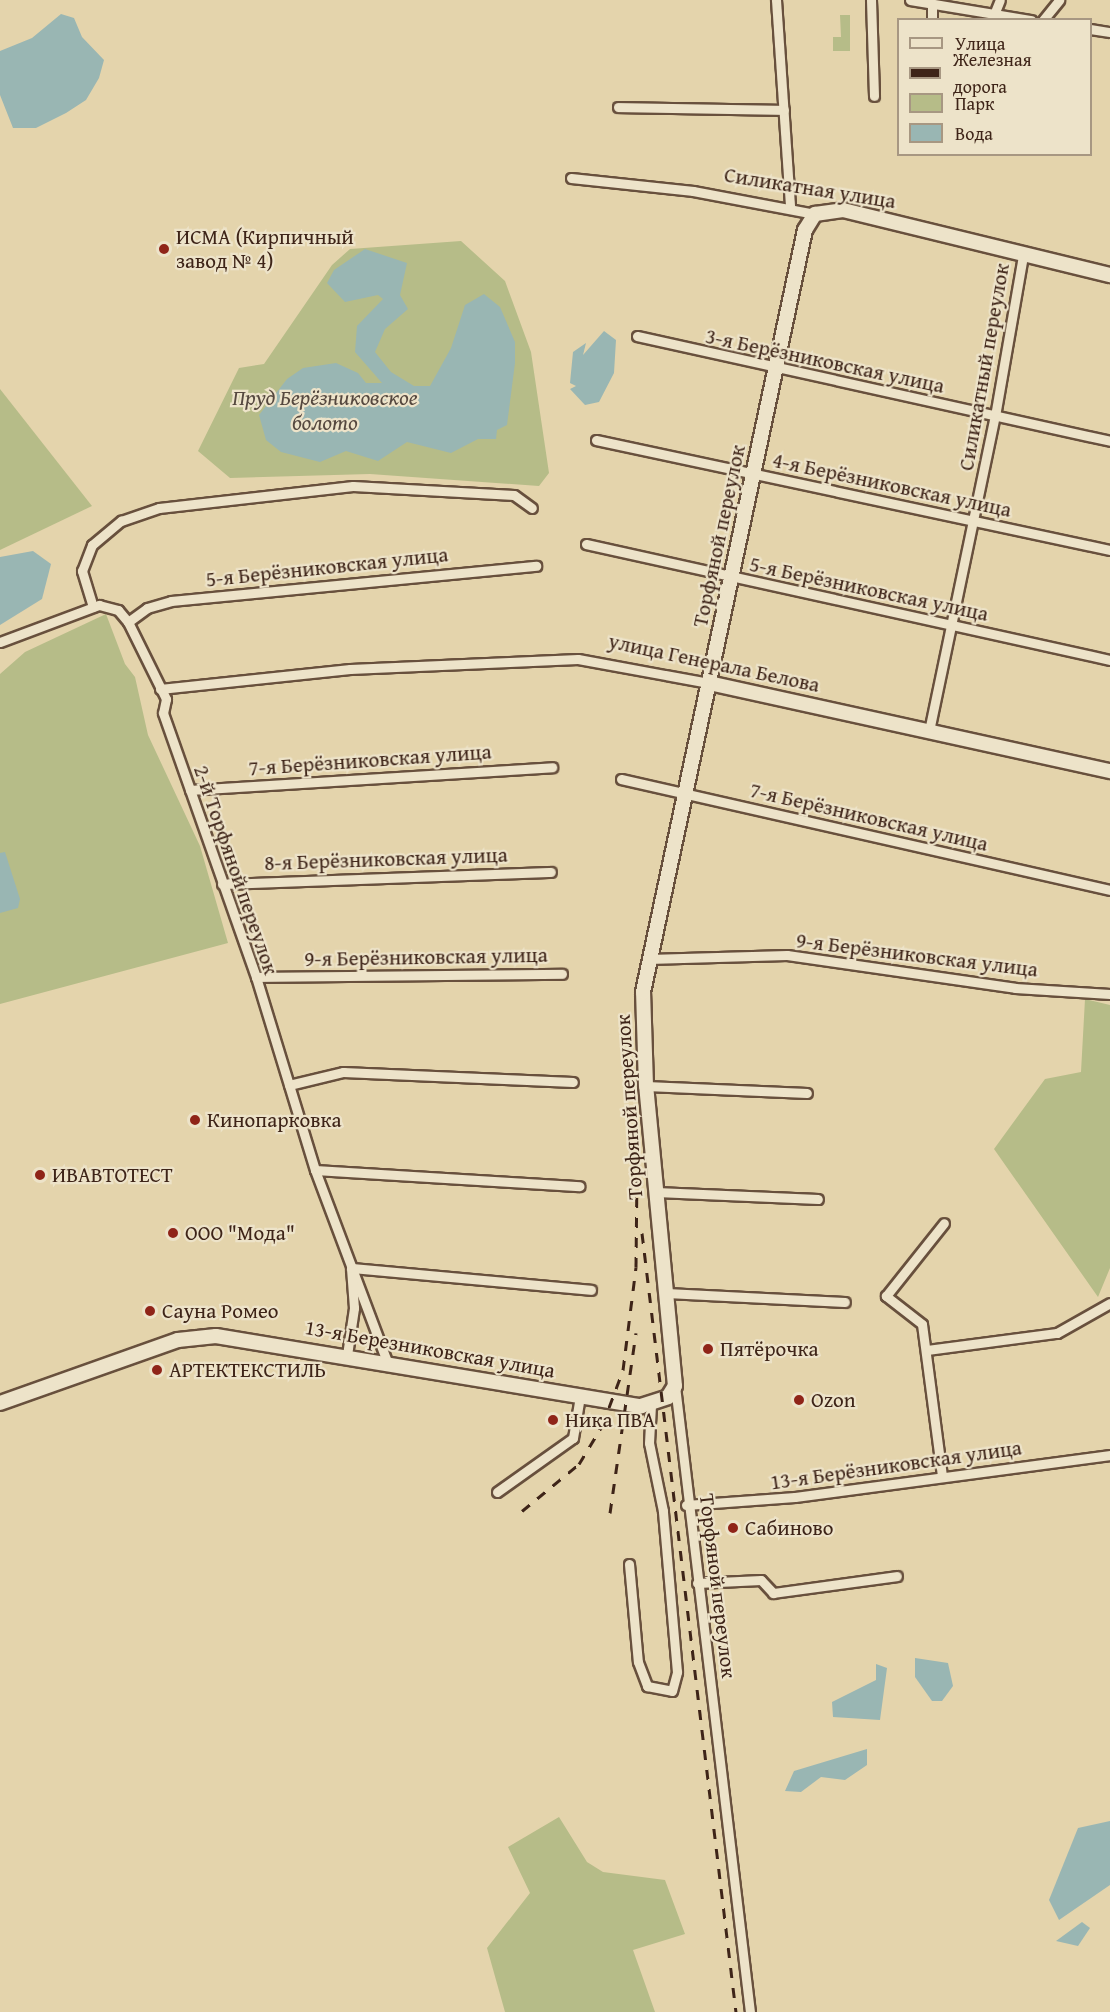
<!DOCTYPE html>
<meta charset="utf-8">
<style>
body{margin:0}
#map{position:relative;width:1110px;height:2012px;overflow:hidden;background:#e4d4ac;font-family:"Gentium Book Plus",serif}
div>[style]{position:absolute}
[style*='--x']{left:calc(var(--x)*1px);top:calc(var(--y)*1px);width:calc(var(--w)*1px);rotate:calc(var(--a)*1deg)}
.green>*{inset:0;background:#b6bc88}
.water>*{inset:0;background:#99b6b3}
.roads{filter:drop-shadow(2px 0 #68503d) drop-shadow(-2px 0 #68503d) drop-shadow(0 2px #68503d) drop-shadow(0 -2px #68503d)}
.street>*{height:9px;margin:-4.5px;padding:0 4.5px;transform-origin:4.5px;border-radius:4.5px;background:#ede3c9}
.secondary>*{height:14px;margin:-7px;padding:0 7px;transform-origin:7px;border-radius:7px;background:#ede3c9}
.rail>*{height:3px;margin-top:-1.5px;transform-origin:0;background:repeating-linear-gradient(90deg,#3e2418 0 10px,transparent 0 20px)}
.dots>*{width:16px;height:16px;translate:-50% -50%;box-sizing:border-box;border:3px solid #ede3c9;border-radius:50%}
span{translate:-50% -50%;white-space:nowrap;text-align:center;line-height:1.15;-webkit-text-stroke:4.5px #ede3c9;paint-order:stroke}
.street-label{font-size:21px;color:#3e2418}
.poi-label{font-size:21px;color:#3e2418}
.left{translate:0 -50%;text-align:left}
.water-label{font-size:22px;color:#55483f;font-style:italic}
.legend{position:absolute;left:897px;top:18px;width:195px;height:138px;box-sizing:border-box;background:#ede3c9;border:2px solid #a79782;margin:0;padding:8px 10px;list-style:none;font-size:18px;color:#3e2418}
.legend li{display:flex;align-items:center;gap:12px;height:30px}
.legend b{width:30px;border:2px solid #a79782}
</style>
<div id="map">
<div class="green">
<i style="clip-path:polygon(840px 15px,850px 15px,850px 51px,833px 51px,833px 37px,841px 37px)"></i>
<i style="clip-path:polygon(461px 241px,505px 281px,531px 352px,549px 473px,539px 486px,370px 474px,230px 478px,198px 451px,239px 368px,264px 364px,332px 265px,350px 249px)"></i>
<i style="clip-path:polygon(0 389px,92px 506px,0 550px)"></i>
<i style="clip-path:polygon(106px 614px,125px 664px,135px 677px,148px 735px,200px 846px,228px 943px,0 1004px,0 674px,25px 652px)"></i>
<i style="clip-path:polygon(1085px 999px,1110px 1005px,1110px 1268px,1098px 1297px,994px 1149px,1045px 1079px,1081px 1072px)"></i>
<i style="clip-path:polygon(559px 1817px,587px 1862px,603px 1872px,665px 1880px,685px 1934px,633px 1950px,655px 2012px,505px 2012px,487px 1948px,530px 1893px,508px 1847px)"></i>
</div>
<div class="water">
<i style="clip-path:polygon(61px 14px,74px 18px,82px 37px,104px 60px,99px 78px,86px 100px,66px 113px,36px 128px,13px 128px,0 95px,0 51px,32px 38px)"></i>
<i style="clip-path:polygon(365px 249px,407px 263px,400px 295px,408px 309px,385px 329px,375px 352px,391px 372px,414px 386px,430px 386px,451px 348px,465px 305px,484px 294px,500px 307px,515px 342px,515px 363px,507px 425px,497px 430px,496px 439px,478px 439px,451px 453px,407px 442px,378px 461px,346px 451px,320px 462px,281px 452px,266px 440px,259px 415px,287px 379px,303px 368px,336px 363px,358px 373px,366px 383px,382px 383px,355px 352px,357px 326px,383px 299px,378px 295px,345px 302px,327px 283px,334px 270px)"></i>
<i style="clip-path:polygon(604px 331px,616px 340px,614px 373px,599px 402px,585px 405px,570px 389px,576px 386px,570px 383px,573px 352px,586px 343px,583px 355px)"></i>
<i style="clip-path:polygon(33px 551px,51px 564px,42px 599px,0 625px,0 557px)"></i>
<i style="clip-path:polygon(5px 852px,20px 899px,18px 908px,0 913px,0 853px)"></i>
<i style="clip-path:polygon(915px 1658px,948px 1663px,953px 1686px,942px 1701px,932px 1701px,915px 1677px)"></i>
<i style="clip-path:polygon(876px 1664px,887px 1668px,880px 1720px,833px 1717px,832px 1702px,876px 1680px)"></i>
<i style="clip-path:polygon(867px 1749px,867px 1765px,845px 1780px,821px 1777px,801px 1792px,785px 1791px,794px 1771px)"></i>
<i style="clip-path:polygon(1110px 1821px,1110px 1885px,1059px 1920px,1049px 1900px,1078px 1828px)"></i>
<i style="clip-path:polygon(1082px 1922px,1090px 1928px,1078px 1946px,1056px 1941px)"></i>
</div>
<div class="roads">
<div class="street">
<i style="--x:776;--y:0;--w:206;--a:86.1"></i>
<i style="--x:871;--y:0;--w:96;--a:88.2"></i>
<i style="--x:910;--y:0;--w:123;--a:9.4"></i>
<i style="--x:932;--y:4;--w:16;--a:90"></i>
<i style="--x:993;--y:17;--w:18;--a:-68"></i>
<i style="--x:1043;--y:20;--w:26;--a:-51"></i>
<i style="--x:1090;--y:29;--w:20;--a:9"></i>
<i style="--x:618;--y:107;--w:166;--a:1"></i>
<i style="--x:571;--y:178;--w:123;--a:6.1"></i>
<i style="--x:693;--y:191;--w:124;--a:10.7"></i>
<i style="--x:637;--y:336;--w:485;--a:12.5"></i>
<i style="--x:596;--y:440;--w:526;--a:12.08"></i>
<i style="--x:586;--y:544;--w:537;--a:12.48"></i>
<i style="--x:93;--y:607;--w:38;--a:-107"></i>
<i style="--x:82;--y:571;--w:28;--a:-69"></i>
<i style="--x:92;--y:545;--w:38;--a:-40"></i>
<i style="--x:121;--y:521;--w:40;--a:-18.9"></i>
<i style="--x:159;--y:508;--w:195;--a:-6.5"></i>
<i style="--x:353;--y:486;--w:161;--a:3.2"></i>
<i style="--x:514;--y:495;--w:22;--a:36"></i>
<i style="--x:128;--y:622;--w:24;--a:-36"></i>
<i style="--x:147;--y:608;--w:25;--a:-16"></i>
<i style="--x:171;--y:601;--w:367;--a:-5.5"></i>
<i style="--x:0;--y:642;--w:106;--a:-20.5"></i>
<i style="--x:99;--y:605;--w:20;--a:15"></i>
<i style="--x:118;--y:610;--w:16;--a:50"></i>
<i style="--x:128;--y:622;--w:86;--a:63.7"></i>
<i style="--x:166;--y:699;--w:14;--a:102"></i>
<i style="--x:163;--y:713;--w:280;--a:70.6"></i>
<i style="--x:256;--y:977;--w:202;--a:73"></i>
<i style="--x:315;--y:1170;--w:205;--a:69.4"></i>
<i style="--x:160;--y:689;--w:191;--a:-6"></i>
<i style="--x:350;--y:669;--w:228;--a:-2.5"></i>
<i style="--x:578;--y:659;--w:133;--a:10.4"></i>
<i style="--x:929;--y:731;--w:322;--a:-78.2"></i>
<i style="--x:995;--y:416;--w:163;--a:-80.1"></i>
<i style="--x:621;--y:779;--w:501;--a:12.79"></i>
<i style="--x:190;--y:790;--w:363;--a:-3.6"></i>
<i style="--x:222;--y:884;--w:329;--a:-2.1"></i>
<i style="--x:648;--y:959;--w:139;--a:-1.6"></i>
<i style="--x:787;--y:955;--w:230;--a:8.2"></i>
<i style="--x:1015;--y:988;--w:95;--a:3.6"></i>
<i style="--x:256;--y:977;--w:306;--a:-0.6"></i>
<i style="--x:289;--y:1085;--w:56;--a:-13.5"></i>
<i style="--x:343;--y:1072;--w:230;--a:2.5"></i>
<i style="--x:646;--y:1086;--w:161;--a:2.5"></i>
<i style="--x:315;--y:1170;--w:265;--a:3.5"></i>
<i style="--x:656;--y:1192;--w:162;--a:2.5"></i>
<i style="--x:666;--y:1293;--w:179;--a:2.9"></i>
<i style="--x:927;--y:1350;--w:131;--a:-7.5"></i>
<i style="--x:1057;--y:1333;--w:61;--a:-29.5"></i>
<i style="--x:347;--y:1355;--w:48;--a:-81.5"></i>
<i style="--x:354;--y:1308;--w:40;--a:-94.3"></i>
<i style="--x:351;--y:1268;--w:241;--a:5.2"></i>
<i style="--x:675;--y:1386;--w:630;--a:83.17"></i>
<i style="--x:942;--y:1476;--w:153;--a:-97.5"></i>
<i style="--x:922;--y:1324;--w:46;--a:-142.1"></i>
<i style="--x:886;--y:1296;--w:93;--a:-51.5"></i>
<i style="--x:497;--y:1492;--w:93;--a:-35.4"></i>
<i style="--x:573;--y:1438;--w:43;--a:-80.5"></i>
<i style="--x:686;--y:1505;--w:109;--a:-4.2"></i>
<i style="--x:795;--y:1497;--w:318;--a:-7.6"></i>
<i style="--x:629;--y:1564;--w:98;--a:84.8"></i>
<i style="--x:638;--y:1662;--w:26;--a:69"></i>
<i style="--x:647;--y:1686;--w:25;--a:11"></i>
<i style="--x:672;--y:1691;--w:20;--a:-75"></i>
<i style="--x:677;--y:1672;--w:162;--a:-95"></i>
<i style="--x:663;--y:1511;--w:69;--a:-101.6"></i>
<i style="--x:649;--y:1443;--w:37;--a:-87"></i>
<i style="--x:697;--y:1583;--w:64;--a:-2.7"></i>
<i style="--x:761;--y:1580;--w:18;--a:47"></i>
<i style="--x:773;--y:1593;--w:125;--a:-7.8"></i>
</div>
<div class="secondary">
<i style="--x:709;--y:683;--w:411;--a:12.4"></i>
<i style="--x:0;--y:1403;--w:189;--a:-19.5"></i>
<i style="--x:178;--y:1340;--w:38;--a:-6"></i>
<i style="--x:216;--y:1336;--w:431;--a:9.4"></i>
<i style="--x:641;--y:1406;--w:28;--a:-18"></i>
<i style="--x:668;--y:1397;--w:13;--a:-58"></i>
<i style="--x:675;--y:1386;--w:301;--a:-95.5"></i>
<i style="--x:646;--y:1086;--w:94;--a:-91.8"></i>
<i style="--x:643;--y:992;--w:779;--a:-78"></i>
<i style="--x:805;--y:230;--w:19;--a:-58"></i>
<i style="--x:815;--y:214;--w:28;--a:-8"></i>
<i style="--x:843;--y:210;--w:275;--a:13.7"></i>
</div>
</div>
<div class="rail">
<i style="--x:642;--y:1233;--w:785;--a:83.12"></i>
<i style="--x:522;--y:1511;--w:74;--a:-39.5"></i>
<i style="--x:579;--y:1464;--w:44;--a:-58.8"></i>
<i style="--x:602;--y:1426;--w:60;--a:-69.4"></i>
<i style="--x:623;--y:1370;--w:104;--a:-82.8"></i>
<i style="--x:636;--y:1267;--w:96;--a:-89.4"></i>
<i style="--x:610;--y:1513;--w:182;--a:-81.8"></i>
</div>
<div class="dots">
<i style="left:164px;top:249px;background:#8f2418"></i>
<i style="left:195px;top:1120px;background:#8f2418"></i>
<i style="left:40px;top:1175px;background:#8f2418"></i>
<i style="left:173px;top:1233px;background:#8f2418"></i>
<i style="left:150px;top:1311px;background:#8f2418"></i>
<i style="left:708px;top:1349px;background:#8f2418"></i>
<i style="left:157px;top:1370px;background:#8f2418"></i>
<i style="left:799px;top:1400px;background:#8f2418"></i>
<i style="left:553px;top:1420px;background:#8f2418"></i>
<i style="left:733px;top:1528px;background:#8f2418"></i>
</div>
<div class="street-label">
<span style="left:810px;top:188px;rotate:9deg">Силикатная улица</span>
<span style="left:825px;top:361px;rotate:12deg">3-я Берёзниковская улица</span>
<span style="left:984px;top:367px;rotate:-80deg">Силикатный переулок</span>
<span style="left:892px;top:485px;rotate:12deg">4-я Берёзниковская улица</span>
<span style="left:719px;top:536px;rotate:-78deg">Торфяной переулок</span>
<span style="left:327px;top:567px;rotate:-6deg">5-я Берёзниковская улица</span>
<span style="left:869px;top:589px;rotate:12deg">5-я Берёзниковская улица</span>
<span style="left:714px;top:663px;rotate:12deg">улица Генерала Белова</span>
<span style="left:370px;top:760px;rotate:-4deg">7-я Берёзниковская улица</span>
<span style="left:869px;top:817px;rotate:13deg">7-я Берёзниковская улица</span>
<span style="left:386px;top:859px;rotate:-2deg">8-я Берёзниковская улица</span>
<span style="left:236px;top:870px;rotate:71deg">2-й Торфяной переулок</span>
<span style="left:917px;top:955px;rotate:7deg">9-я Берёзниковская улица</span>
<span style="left:426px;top:957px;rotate:-1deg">9-я Берёзниковская улица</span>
<span style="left:629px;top:1107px;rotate:-94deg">Торфяной переулок</span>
<span style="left:430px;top:1349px;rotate:10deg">13-я Березниковская улица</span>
<span style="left:896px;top:1465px;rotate:-8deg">13-я Берёзниковская улица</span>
<span style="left:718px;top:1586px;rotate:83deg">Торфяной переулок</span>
</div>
<div class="poi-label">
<span class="left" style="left:176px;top:249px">ИСМА (Кирпичный<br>завод № 4)</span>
<span class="left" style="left:207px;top:1120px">Кинопарковка</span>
<span class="left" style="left:52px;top:1175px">ИВАВТОТЕСТ</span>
<span class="left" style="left:185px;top:1233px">ООО "Мода"</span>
<span class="left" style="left:162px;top:1311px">Сауна Ромео</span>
<span class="left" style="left:720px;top:1349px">Пятёрочка</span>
<span class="left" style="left:169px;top:1370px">АРТЕКТЕКСТИЛЬ</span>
<span class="left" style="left:811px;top:1400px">Ozon</span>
<span class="left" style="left:565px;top:1420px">Ника ПВА</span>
<span class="left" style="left:745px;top:1528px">Сабиново</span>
</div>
<div class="water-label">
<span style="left:325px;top:410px">Пруд Берёзниковское<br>болото</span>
</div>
<ul class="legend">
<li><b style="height:8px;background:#ede3c9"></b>Улица</li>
<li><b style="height:8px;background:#3e2418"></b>Железная дорога</li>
<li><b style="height:16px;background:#b6bc88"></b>Парк</li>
<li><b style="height:16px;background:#99b6b3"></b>Вода</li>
</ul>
</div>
